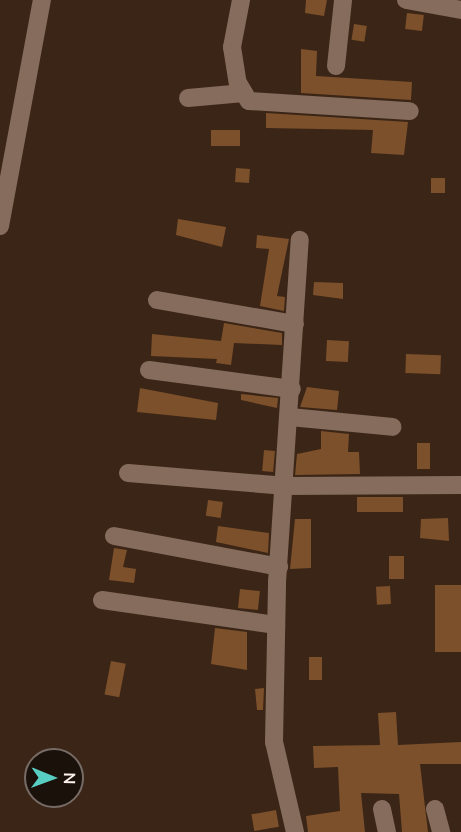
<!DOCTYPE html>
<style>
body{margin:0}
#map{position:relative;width:461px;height:832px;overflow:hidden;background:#3b2517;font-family:Mulish,sans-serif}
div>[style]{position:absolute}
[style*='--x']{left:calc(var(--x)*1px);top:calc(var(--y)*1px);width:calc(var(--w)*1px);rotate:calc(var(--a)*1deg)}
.building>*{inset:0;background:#7b502a;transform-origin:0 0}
.minor>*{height:18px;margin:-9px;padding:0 9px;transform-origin:9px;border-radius:9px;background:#856c5c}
span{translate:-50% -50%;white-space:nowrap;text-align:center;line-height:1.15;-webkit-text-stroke:4.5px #1b110b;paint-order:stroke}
.north{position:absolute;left:24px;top:748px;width:60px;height:60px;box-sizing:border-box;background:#1b110b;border:2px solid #766b65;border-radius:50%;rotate:91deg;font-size:16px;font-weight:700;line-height:24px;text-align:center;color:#fef2eb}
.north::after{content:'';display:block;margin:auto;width:21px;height:27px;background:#57cec1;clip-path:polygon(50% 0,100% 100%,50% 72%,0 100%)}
</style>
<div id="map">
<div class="building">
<i style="clip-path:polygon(306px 0,327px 0,324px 16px,305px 13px)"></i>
<i style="left:407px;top:13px;width:17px;height:16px;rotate:7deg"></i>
<i style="left:354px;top:24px;width:13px;height:16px;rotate:9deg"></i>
<i style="clip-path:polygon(301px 49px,317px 51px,316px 76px,412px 82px,411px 100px,301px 93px)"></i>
<i style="clip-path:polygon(266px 113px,408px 122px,404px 155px,371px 153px,373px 130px,266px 128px)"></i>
<i style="left:211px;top:130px;width:29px;height:16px"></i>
<i style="left:236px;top:168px;width:14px;height:14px;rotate:4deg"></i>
<i style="left:431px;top:178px;width:14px;height:15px"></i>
<i style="clip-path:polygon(178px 219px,226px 227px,222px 247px,176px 235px)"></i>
<i style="clip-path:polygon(257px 235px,289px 239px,277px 296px,285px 297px,284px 311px,260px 306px,269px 249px,256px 248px)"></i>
<i style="clip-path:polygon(314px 282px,343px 283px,343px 299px,313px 295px)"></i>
<i style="clip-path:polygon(224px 323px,282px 333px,282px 345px,234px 343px,231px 365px,216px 363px,217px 359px,151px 356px,152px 334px,221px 341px)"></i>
<i style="left:327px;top:340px;width:22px;height:21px;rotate:3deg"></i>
<i style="left:406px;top:354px;width:35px;height:19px;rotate:2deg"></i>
<i style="clip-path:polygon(307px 387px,339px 391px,337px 410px,300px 407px)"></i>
<i style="clip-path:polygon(140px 388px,218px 403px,216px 420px,137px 412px)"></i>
<i style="clip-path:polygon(241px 394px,278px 398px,277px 408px,241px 400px)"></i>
<i style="clip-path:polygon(321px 431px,349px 434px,348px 452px,359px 452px,360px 474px,295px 475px,297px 454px,321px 449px)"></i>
<i style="left:417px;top:443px;width:13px;height:26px"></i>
<i style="left:264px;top:450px;width:11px;height:21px;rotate:5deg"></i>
<i style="left:357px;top:497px;width:46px;height:15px"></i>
<i style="left:208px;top:500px;width:15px;height:16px;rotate:8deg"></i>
<i style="clip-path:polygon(448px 518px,449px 541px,420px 538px,421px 519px)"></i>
<i style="clip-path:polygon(295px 519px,311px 519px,311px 568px,290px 569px)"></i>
<i style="clip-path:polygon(218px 526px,269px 533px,268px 553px,216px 542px)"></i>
<i style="clip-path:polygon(114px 548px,127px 550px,123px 567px,136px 569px,134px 583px,109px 580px)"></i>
<i style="left:389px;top:556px;width:15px;height:23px"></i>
<i style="left:461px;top:585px;width:67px;height:26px;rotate:90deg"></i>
<i style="left:390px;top:586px;width:18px;height:14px;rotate:87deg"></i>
<i style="left:240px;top:589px;width:20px;height:19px;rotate:6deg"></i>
<i style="clip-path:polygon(215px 628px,247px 632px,247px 670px,211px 664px)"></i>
<i style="left:309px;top:657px;width:13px;height:23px"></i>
<i style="left:111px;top:661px;width:15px;height:34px;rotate:11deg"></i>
<i style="clip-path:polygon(264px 688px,263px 710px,257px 710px,255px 689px)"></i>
<i style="clip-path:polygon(396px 712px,398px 745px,461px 742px,461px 764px,420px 764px,428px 832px,402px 832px,399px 794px,361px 793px,365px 832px,308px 832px,306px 816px,340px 811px,338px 767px,314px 768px,313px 746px,380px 745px,378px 713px)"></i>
<i style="left:276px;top:810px;width:17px;height:25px;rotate:80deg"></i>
</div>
<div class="minor">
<i style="--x:241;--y:0;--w:48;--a:100.8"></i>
<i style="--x:232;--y:47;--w:36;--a:81"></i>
<i style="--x:238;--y:83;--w:21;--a:59"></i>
<i style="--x:249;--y:101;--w:161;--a:3.6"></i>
<i style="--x:406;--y:0;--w:56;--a:10.3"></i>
<i style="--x:336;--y:66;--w:66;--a:-83.9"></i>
<i style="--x:188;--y:98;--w:56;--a:-5.1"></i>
<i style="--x:0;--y:226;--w:230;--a:-79.5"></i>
<i style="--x:157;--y:300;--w:140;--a:9.9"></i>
<i style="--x:149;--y:370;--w:144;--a:7.6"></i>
<i style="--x:290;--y:417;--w:103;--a:5.5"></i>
<i style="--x:128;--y:473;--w:159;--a:4.7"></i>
<i style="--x:286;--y:486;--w:175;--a:-0.3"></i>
<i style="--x:114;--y:536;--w:168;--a:10.6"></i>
<i style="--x:102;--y:600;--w:176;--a:8.2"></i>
<i style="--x:382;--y:809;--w:24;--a:78"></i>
<i style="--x:435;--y:809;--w:24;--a:75"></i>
<i style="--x:295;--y:832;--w:92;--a:-103.1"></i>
<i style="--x:274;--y:742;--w:160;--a:-88.9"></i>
<i style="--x:277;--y:582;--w:343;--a:-86.2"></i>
</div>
<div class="north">N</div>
</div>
